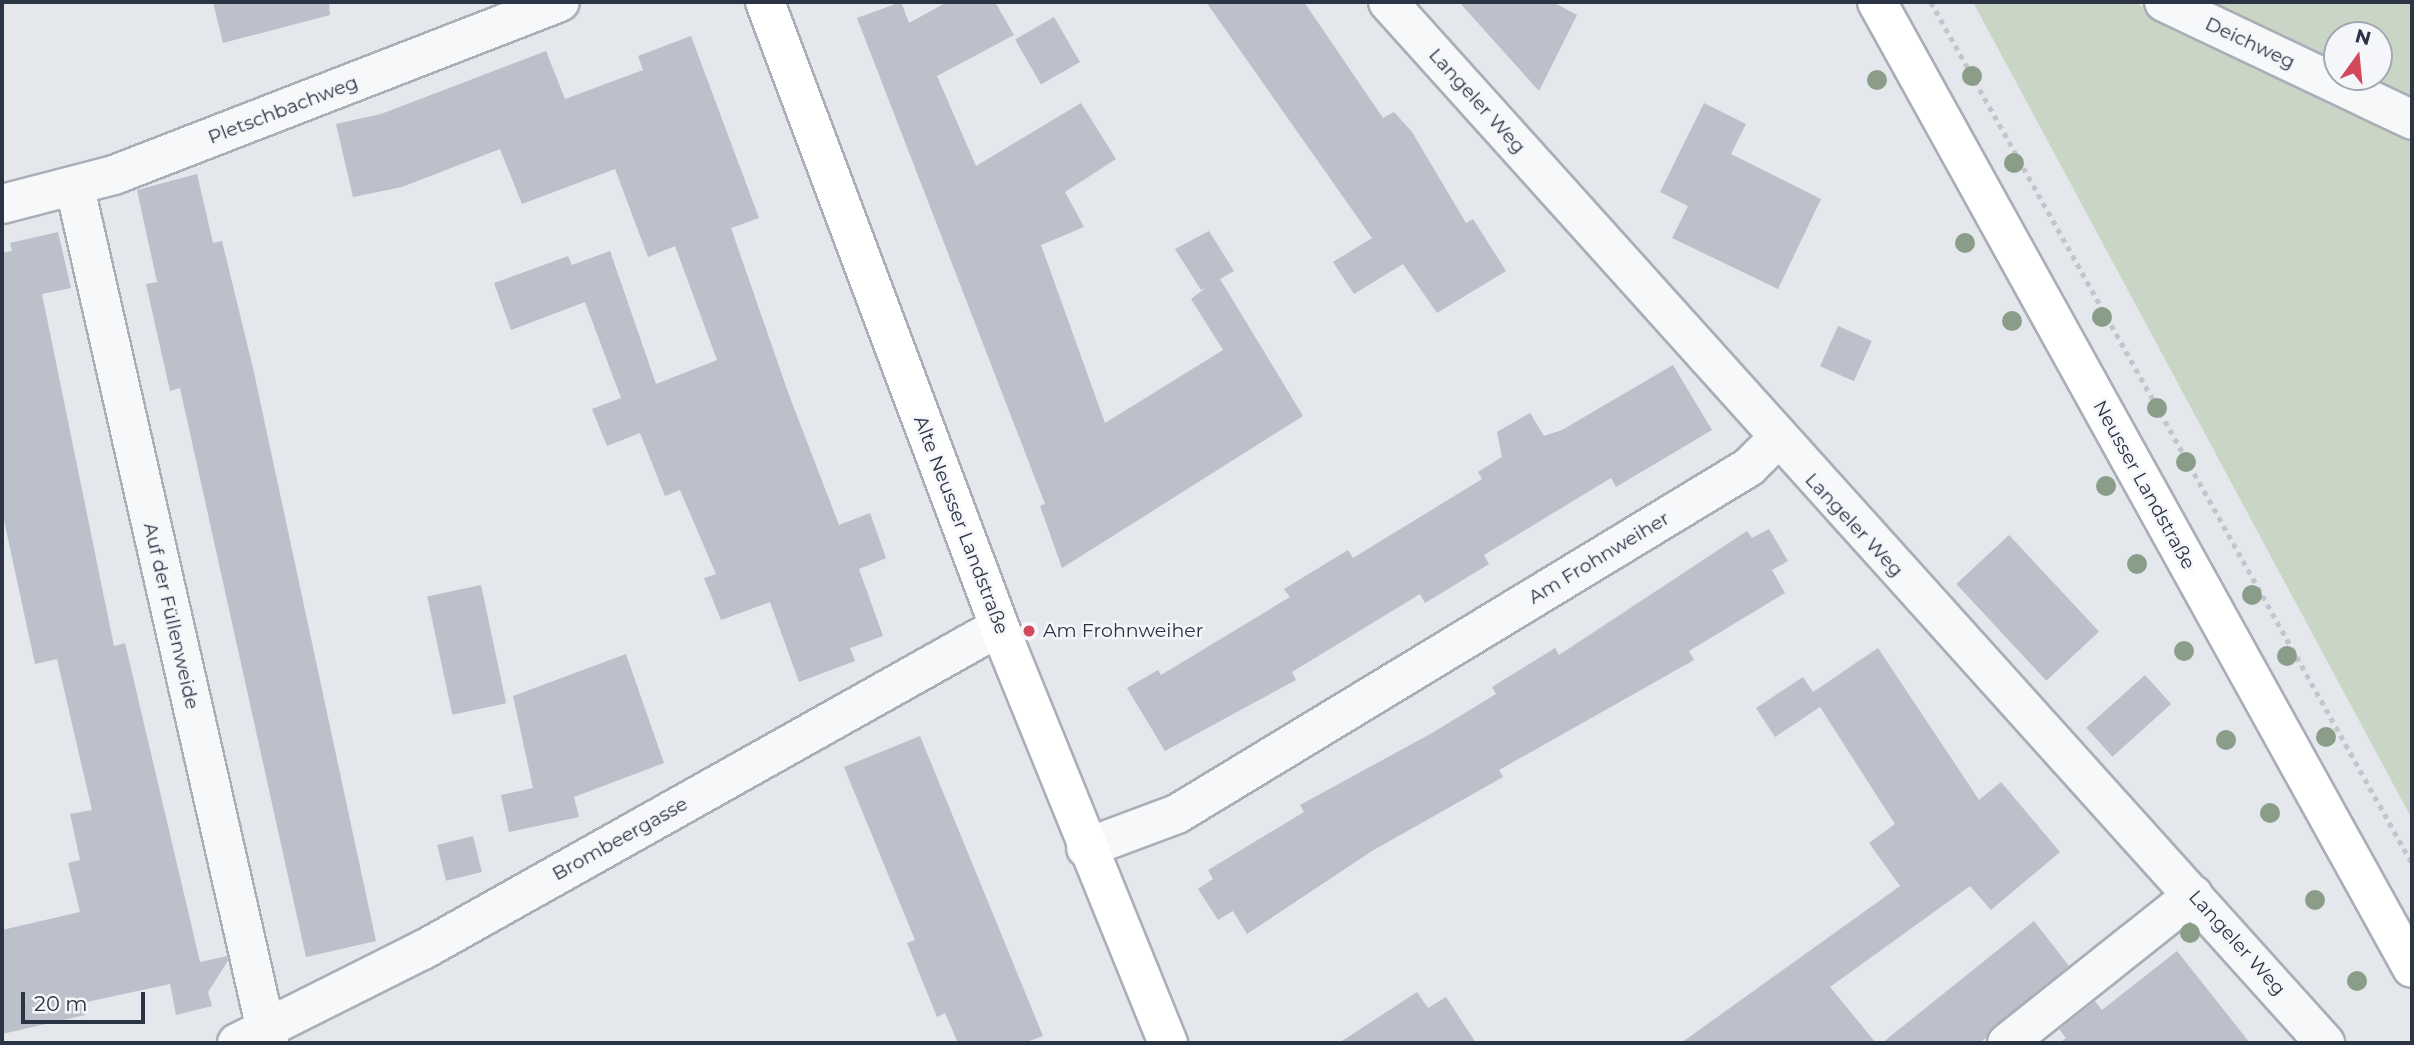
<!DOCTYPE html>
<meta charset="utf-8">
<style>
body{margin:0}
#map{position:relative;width:2414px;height:1045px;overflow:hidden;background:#e4e7ec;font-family:Montserrat,sans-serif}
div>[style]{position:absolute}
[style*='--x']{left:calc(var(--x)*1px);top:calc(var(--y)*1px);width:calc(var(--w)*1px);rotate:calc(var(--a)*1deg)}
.green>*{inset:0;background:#c9d6c5}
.building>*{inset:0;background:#bbc0ca;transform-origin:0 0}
.path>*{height:4.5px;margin-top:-2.25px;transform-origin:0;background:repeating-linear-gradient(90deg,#c2c5cb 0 5px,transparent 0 10px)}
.roads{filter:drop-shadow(2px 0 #a9aeb7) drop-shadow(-2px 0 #a9aeb7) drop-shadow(0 2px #a9aeb7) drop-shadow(0 -2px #a9aeb7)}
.minor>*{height:38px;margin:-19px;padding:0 19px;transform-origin:19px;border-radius:19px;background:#f7f8fa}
.major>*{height:38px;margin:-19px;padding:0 19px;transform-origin:19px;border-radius:19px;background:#fff}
.trees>*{width:20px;height:20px;margin:-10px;border-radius:50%;background:#899d89}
.dots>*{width:19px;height:19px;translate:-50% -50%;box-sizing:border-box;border:4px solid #f4f6f9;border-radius:50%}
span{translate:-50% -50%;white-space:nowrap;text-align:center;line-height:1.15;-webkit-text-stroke:5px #f4f6f9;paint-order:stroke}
.street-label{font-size:19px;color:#2b3445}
.poi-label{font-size:19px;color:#2b3445}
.left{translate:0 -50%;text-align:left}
.frame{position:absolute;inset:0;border:4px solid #2b3445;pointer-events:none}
.north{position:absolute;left:2323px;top:21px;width:70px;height:70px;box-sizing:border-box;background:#f4f6f9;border:2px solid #a4a8b1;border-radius:50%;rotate:15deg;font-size:19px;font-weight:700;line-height:28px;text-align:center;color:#2b3445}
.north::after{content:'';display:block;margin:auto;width:24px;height:32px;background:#d1495b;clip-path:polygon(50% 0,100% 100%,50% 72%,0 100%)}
.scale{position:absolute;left:21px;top:992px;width:124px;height:32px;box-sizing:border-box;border:4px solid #2b3445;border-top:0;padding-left:9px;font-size:21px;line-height:24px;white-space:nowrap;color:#2b3445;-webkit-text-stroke:5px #f4f6f9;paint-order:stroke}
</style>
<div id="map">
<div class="green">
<i style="clip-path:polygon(1973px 2px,2133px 2px,2412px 137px,2412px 819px)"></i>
<i style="clip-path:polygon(2205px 2px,2412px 2px,2412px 104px,2357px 77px,2379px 77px,2379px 35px,2337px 35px,2337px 67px)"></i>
</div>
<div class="building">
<i style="clip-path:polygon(213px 2px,329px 2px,330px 15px,223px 43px)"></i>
<i style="clip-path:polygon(901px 2px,909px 23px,947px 2px,995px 2px,1014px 35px,937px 76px,976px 166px,1081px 103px,1116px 159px,1065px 192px,1084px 227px,1041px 245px,1105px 423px,1223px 350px,1191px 299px,1208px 286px,1201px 290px,1175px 249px,1209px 231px,1234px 271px,1220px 279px,1303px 416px,1062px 568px,1040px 506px,1045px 504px,857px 18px)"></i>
<i style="clip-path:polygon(1206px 2px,1304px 2px,1383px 118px,1394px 112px,1412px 132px,1466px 223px,1473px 219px,1506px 271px,1437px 313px,1403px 264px,1354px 294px,1333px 262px,1372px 238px)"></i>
<i style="clip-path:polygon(1459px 2px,1553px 2px,1577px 15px,1539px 91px)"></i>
<i style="left:1054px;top:17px;width:52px;height:45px;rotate:60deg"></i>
<i style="clip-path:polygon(691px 36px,759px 218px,731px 228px,789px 395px,839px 525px,870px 513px,886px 558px,859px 569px,883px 636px,850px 648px,855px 661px,799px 682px,770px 602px,721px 620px,704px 578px,716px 574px,680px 490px,665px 496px,640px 433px,607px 446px,592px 409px,621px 398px,585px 302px,511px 330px,494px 283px,568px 256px,572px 265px,610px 251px,656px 384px,717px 360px,675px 246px,648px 257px,615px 169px,522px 204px,500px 149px,402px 187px,353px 197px,336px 124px,381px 114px,546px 51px,565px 99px,643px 70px,638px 56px)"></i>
<i style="clip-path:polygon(1704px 103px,1746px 124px,1731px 154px,1821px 199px,1778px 289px,1672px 238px,1688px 206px,1660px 192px)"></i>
<i style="clip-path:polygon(197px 174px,213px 243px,222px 241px,253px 368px,376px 941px,306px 957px,180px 388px,170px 391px,146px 284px,157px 282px,137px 190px)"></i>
<i style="clip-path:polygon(58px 232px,71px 288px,42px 294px,114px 646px,125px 643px,200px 962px,227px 956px,228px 961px,208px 992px,212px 1006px,176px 1015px,170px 984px,82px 1003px,85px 1015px,2px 1034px,2px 930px,80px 912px,68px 863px,80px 860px,70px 814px,92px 810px,57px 659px,35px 664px,2px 511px,2px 253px,12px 251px,10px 243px)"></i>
<i style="left:1838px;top:326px;width:37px;height:44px;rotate:24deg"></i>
<i style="clip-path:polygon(1673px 365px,1712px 430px,1616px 487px,1611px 478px,1484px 555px,1489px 564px,1425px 603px,1420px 594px,1292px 672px,1296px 680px,1165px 751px,1127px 688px,1158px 670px,1161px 675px,1290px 597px,1284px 589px,1348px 550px,1353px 558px,1482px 479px,1478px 472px,1502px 457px,1497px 432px,1530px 413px,1544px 436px,1562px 430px)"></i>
<i style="clip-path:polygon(1769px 529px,1788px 561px,1772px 570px,1785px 593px,1689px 651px,1694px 660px,1499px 770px,1503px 777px,1372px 851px,1247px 934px,1233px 911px,1218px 920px,1198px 889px,1213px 879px,1208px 870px,1304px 812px,1300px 805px,1432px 733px,1496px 694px,1492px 687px,1555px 648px,1559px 655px,1747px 531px,1752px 538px)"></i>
<i style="left:2009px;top:535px;width:132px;height:72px;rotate:47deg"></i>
<i style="left:481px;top:585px;width:121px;height:55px;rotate:78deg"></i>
<i style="clip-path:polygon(1878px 648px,1979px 800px,2001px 782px,2060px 852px,1991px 910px,1970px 886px,1830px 987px,1876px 1043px,1681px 1043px,1900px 886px,1869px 843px,1895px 824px,1820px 707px,1775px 737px,1756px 708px,1803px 677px,1813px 692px)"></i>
<i style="clip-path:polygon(626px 654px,664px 763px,574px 797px,579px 817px,509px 832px,501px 795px,533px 788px,513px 696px)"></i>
<i style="left:2145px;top:675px;width:39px;height:79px;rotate:48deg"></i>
<i style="clip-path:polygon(920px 736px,1043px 1036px,1024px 1043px,958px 1043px,945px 1013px,937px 1017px,907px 943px,915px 940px,844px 767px)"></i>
<i style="left:473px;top:836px;width:37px;height:37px;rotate:76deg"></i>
<i style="clip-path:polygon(2034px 921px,2069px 966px,1980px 1043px,1882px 1043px)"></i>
<i style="clip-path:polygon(2177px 951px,2250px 1043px,2060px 1043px,2066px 1038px,2059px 1029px,2095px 1001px,2102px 1010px)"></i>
<i style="clip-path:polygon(1417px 992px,1428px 1008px,1446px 997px,1476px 1043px,1339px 1043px)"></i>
</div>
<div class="path">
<i style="--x:1931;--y:2;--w:986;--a:60.81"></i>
</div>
<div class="roads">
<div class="minor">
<i style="--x:1388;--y:2;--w:1401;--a:48.01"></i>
<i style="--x:2164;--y:2;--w:275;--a:25.4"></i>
<i style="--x:75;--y:188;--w:877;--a:77.22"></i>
<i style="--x:2;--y:204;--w:116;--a:-14.5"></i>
<i style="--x:114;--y:175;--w:478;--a:-21.2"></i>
<i style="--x:1086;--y:848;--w:97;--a:-20.5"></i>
<i style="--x:1177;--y:814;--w:669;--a:-31.24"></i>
<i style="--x:1749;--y:467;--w:38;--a:-45"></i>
<i style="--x:237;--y:1043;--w:208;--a:-26.6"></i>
<i style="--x:423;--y:950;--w:660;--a:-29.28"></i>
<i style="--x:2007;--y:1043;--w:238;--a:-38.5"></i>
</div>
<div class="major">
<i style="--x:765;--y:2;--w:680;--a:69.43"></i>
<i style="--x:1004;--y:639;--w:436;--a:67.9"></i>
<i style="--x:1877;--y:2;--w:1104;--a:61.02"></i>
</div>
</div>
<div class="trees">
<i style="left:1972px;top:76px"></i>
<i style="left:1877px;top:80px"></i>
<i style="left:2014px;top:163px"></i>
<i style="left:1965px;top:243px"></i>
<i style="left:2102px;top:317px"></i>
<i style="left:2012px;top:321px"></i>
<i style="left:2157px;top:408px"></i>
<i style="left:2186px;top:462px"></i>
<i style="left:2106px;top:486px"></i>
<i style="left:2137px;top:564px"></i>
<i style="left:2252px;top:595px"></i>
<i style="left:2184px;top:651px"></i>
<i style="left:2287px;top:656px"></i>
<i style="left:2326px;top:737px"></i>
<i style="left:2226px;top:740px"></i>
<i style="left:2270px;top:813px"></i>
<i style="left:2315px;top:900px"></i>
<i style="left:2190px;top:933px"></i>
<i style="left:2357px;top:981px"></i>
</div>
<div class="dots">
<i style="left:1029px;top:631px;background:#d1495b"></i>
</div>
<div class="street-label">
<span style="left:2250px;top:43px;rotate:25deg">Deichweg</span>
<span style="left:1477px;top:101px;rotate:48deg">Langeler Weg</span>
<span style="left:283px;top:110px;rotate:-21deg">Pletschbachweg</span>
<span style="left:2144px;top:485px;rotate:61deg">Neusser Landstraße</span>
<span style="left:961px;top:525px;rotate:69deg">Alte Neusser Landstraße</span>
<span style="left:1854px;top:525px;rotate:47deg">Langeler Weg</span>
<span style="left:1599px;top:558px;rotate:-31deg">Am Frohnweiher</span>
<span style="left:171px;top:616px;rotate:77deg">Auf der Füllenweide</span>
<span style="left:620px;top:839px;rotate:-29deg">Brombeergasse</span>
<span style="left:2237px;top:943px;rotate:48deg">Langeler Weg</span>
</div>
<div class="poi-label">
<span class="left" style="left:1043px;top:631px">Am Frohnweiher</span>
</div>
<div class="frame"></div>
<div class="north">N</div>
<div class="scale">20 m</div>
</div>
